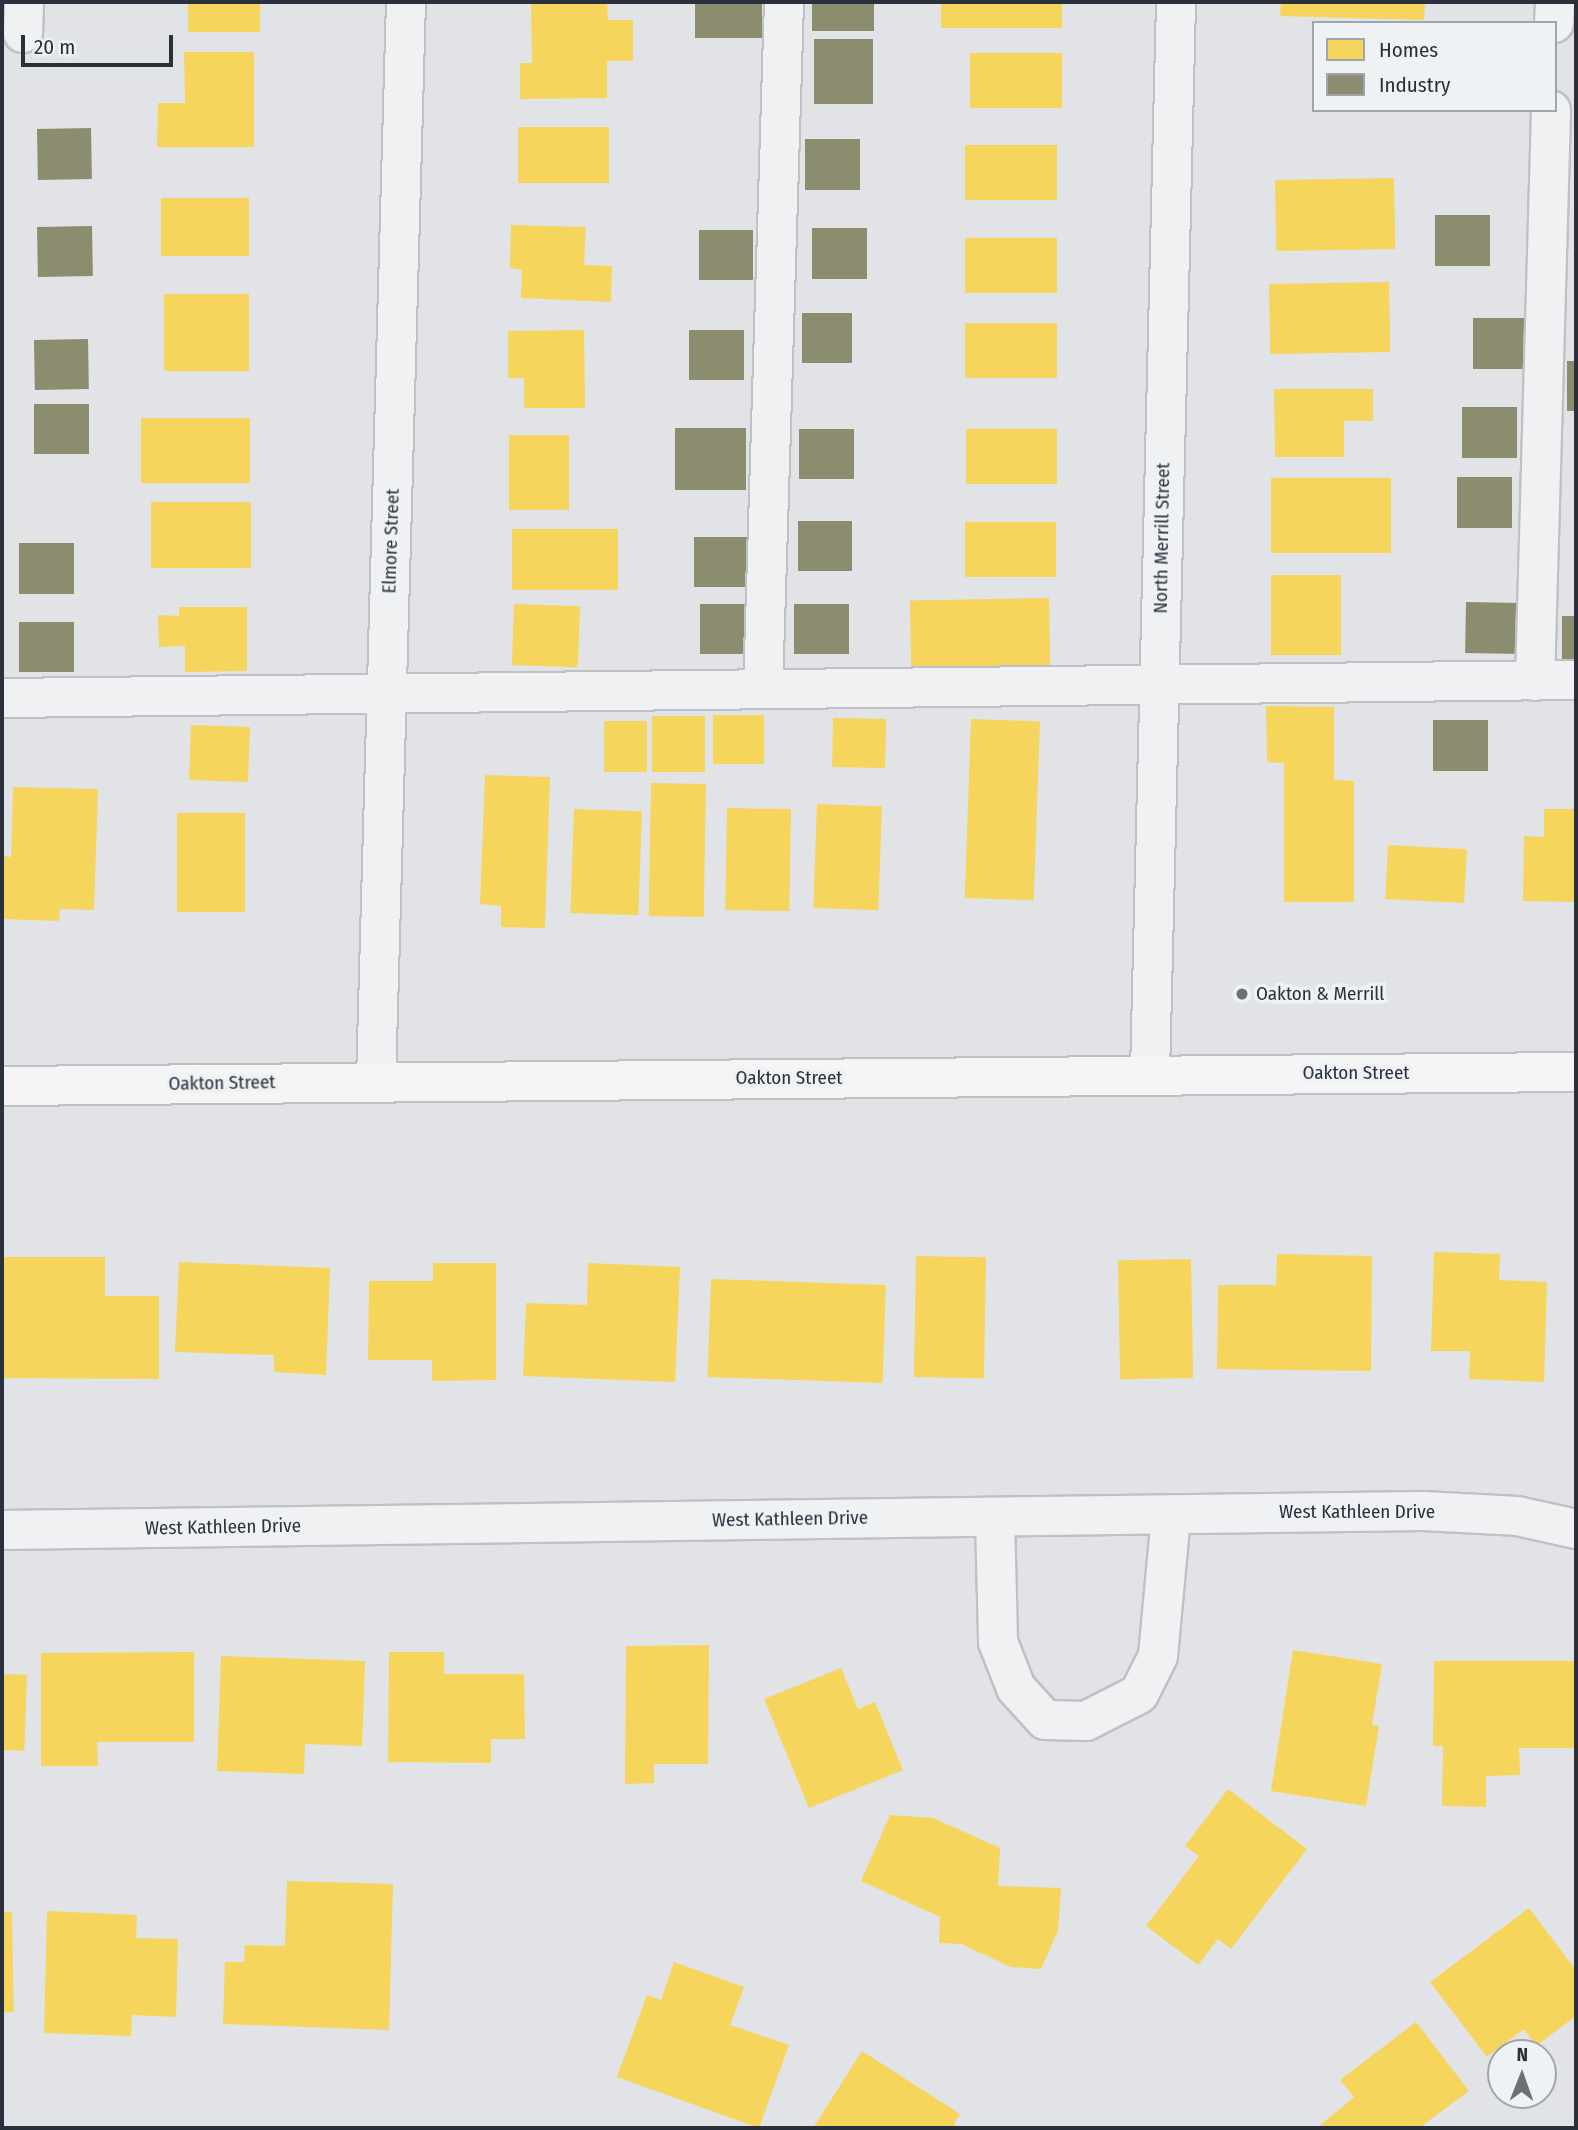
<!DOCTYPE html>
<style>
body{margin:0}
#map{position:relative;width:1578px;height:2130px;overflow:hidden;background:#e1e3e6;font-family:"Fira Sans Condensed",sans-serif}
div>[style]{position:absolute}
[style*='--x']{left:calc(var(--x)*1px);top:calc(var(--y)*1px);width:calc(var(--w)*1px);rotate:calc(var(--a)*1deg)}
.homes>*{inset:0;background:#f6d55c;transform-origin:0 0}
.industry>*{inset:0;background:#8c8c6e;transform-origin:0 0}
.roads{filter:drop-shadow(2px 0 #c0c1c4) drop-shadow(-2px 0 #c0c1c4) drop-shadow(0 2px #c0c1c4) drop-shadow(0 -2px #c0c1c4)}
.minor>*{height:38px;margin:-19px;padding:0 19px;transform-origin:19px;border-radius:19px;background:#f0f1f3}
.major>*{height:38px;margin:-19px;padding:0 19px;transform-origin:19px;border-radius:19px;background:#f5f5f6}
.dots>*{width:19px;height:19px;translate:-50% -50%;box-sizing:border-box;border:4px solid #eff2f5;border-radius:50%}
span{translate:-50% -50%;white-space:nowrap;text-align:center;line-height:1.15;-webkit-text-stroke:7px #eff2f5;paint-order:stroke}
.street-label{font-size:19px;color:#2a313d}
.poi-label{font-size:19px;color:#2a313d}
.left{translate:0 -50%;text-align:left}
.frame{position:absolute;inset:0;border:4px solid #2a313d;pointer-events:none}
.legend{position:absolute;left:1312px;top:21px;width:245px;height:91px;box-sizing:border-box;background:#eff2f5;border:2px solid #a0a5ab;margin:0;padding:9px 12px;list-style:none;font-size:21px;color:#2a313d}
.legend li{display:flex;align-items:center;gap:14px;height:35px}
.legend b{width:35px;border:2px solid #a0a5ab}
.north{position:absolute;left:1487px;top:2039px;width:70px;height:70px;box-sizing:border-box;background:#eff2f5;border:2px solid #a0a5ab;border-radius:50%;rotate:1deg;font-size:19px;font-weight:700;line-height:28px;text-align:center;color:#2a313d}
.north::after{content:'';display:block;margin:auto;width:24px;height:32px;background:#6a6f78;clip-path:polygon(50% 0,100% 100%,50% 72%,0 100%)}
.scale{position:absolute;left:21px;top:35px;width:152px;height:32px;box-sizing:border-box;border:4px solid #2a313d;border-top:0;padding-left:9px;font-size:21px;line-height:24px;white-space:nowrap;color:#2a313d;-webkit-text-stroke:5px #eff2f5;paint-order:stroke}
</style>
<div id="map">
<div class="homes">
<i style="left:188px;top:2px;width:72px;height:30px"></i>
<i style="clip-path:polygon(531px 2px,607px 2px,608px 20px,633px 20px,633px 61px,607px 61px,607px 98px,520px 99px,520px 63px,532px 63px)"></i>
<i style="left:941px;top:2px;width:121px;height:26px"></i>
<i style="clip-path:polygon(1281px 2px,1425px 2px,1424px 20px,1280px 16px)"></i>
<i style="clip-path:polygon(184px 52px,254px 52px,254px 147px,157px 147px,158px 103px,185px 103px)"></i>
<i style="left:970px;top:53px;width:92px;height:55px"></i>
<i style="left:518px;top:127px;width:91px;height:56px"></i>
<i style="left:965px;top:145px;width:92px;height:55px"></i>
<i style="left:1394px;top:178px;width:71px;height:119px;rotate:89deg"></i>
<i style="left:161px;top:198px;width:88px;height:58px"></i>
<i style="clip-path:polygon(511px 225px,586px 227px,584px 265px,612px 266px,611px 302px,521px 298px,522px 270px,510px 268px)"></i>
<i style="left:965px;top:238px;width:92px;height:55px"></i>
<i style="left:1389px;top:282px;width:70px;height:120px;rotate:89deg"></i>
<i style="left:249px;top:294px;width:77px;height:85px;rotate:90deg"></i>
<i style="left:965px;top:323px;width:92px;height:55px"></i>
<i style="clip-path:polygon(584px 330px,585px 408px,524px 408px,524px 378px,508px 378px,508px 331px)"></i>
<i style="clip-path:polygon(1274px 389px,1373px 389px,1373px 421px,1344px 421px,1344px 457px,1275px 457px)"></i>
<i style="left:250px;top:418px;width:65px;height:109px;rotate:90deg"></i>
<i style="left:966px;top:429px;width:91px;height:55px"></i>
<i style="left:509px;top:435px;width:60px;height:75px"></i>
<i style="left:1271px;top:478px;width:120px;height:75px"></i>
<i style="left:251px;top:502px;width:66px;height:100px;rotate:90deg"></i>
<i style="left:965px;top:522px;width:91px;height:55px"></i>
<i style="left:618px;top:529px;width:61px;height:106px;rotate:90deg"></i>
<i style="left:1271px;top:575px;width:70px;height:80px"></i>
<i style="left:1049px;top:598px;width:67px;height:139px;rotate:89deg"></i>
<i style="left:514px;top:604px;width:66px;height:61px;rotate:2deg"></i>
<i style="clip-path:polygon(179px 607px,247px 607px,247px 671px,185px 672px,185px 646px,159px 647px,158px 615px,179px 616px)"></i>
<i style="clip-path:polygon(1266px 706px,1334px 707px,1334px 780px,1354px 781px,1354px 902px,1284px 902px,1284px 763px,1267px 762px)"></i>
<i style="left:713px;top:715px;width:51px;height:49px"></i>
<i style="left:652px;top:716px;width:53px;height:56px"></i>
<i style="left:833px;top:718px;width:53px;height:49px;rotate:1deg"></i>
<i style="left:971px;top:719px;width:69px;height:179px;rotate:2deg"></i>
<i style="left:604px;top:721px;width:43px;height:51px"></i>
<i style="left:191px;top:725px;width:59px;height:55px;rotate:2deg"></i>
<i style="clip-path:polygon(485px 775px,550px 777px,545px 928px,501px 927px,501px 906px,480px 904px)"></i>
<i style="left:651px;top:783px;width:55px;height:133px;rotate:1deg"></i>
<i style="clip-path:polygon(13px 787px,98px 789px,94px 910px,60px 909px,59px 921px,2px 919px,2px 856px,11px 857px)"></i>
<i style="left:817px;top:804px;width:65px;height:104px;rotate:2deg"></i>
<i style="left:727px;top:808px;width:64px;height:102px;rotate:1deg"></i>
<i style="left:574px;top:809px;width:68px;height:104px;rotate:2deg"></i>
<i style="clip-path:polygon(1544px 809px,1576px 809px,1576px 902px,1523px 901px,1524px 836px,1544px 837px)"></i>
<i style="left:177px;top:813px;width:68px;height:99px"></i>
<i style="left:1388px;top:845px;width:79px;height:54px;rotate:3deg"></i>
<i style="clip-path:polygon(1434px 1252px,1500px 1254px,1499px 1280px,1547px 1282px,1544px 1382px,1469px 1379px,1470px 1351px,1431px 1351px)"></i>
<i style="clip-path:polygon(1277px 1254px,1372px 1256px,1371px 1371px,1217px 1369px,1218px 1285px,1276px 1285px)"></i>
<i style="left:916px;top:1256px;width:70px;height:121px;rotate:1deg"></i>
<i style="clip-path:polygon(2px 1257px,105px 1257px,105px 1296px,159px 1296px,159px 1379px,2px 1378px)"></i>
<i style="left:1191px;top:1259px;width:119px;height:73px;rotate:89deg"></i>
<i style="clip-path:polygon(179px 1262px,330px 1268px,326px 1375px,274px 1372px,274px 1355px,175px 1352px)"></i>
<i style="clip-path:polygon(433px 1263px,496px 1263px,496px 1380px,432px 1381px,432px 1360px,368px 1360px,369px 1281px,433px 1281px)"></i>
<i style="clip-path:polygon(588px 1263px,680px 1267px,675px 1382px,523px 1376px,526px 1303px,587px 1305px)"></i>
<i style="left:711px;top:1279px;width:175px;height:98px;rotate:2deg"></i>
<i style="clip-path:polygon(709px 1645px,708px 1764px,654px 1764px,654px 1783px,625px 1784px,626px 1646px)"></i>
<i style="clip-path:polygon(1293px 1650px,1382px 1664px,1372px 1725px,1379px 1726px,1366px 1806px,1271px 1791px)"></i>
<i style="clip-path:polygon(194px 1652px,194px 1742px,97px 1742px,98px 1766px,41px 1766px,41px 1653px)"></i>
<i style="clip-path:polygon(389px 1652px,444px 1652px,444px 1674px,524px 1674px,525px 1739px,491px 1739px,491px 1763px,388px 1762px)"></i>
<i style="clip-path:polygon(221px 1656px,365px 1661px,362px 1746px,305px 1744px,304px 1774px,217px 1771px)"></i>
<i style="clip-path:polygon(1434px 1661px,1576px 1661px,1576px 1748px,1519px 1748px,1520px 1775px,1486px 1776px,1486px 1807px,1442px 1806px,1443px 1746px,1433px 1746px)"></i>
<i style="clip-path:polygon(841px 1668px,858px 1709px,875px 1702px,903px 1770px,809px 1808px,764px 1699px)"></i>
<i style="left:2px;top:1674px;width:25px;height:76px;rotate:2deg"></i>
<i style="clip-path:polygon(1228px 1789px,1307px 1849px,1231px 1949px,1218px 1939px,1198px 1965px,1146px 1926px,1199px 1856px,1185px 1846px)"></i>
<i style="clip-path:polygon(890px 1815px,933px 1818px,1000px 1848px,998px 1886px,1061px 1888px,1058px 1931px,1041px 1969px,1011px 1967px,961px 1944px,939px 1943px,940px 1917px,861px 1881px)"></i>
<i style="clip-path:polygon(287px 1881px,393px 1884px,389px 2030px,223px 2024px,225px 1962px,244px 1962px,245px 1945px,285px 1946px)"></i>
<i style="clip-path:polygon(1529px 1908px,1576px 1970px,1576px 2016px,1536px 2046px,1524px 2029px,1487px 2057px,1430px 1982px)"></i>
<i style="clip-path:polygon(47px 1911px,137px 1915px,136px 1938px,178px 1939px,176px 2017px,132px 2015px,131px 2036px,44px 2033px)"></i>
<i style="left:12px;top:1912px;width:100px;height:10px;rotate:89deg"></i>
<i style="clip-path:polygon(674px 1962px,744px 1987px,730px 2025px,789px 2045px,759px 2128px,617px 2077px,647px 1995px,661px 2000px)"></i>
<i style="clip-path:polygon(1416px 2022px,1469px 2091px,1419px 2128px,1317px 2128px,1354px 2097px,1340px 2080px)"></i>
<i style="clip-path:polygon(862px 2051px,960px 2114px,954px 2124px,961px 2128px,813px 2128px)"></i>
</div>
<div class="industry">
<i style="left:695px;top:2px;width:67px;height:36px"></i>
<i style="left:812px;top:2px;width:62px;height:29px"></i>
<i style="left:814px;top:39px;width:59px;height:65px"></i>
<i style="left:91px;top:128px;width:51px;height:54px;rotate:89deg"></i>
<i style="left:805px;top:139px;width:55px;height:51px"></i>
<i style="left:1490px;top:215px;width:51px;height:55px;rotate:90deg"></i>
<i style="left:92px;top:226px;width:50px;height:55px;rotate:89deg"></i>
<i style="left:867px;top:228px;width:51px;height:55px;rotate:90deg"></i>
<i style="left:699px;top:230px;width:54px;height:50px"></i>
<i style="left:802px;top:313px;width:50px;height:50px"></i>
<i style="left:1528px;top:318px;width:51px;height:55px;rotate:90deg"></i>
<i style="left:689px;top:330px;width:55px;height:50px"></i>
<i style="left:88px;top:339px;width:50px;height:54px;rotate:89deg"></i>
<i style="left:1567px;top:361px;width:9px;height:50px"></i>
<i style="left:34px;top:404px;width:55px;height:50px"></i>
<i style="left:1462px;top:407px;width:55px;height:51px"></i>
<i style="left:746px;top:428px;width:62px;height:71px;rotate:90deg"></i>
<i style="left:854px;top:429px;width:50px;height:55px;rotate:90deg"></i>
<i style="left:1457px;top:477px;width:55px;height:51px"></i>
<i style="left:798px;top:521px;width:54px;height:50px"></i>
<i style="left:749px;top:537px;width:50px;height:55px;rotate:90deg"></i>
<i style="left:19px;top:543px;width:55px;height:51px"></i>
<i style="left:1466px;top:602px;width:55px;height:51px;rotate:1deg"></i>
<i style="left:700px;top:604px;width:55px;height:50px"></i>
<i style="left:794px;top:604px;width:55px;height:50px"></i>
<i style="left:1562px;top:616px;width:14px;height:50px"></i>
<i style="left:19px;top:622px;width:55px;height:50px"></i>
<i style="left:1433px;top:720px;width:55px;height:51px"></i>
</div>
<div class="roads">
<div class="minor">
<i style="--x:1554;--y:23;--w:21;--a:-87"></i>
<i style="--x:23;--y:33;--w:31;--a:-88"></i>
<i style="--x:1535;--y:681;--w:571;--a:-88.39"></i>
<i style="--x:763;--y:689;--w:687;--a:-88.25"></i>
<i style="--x:2;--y:698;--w:1574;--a:-0.66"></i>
<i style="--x:1150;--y:1074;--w:1072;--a:-88.61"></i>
<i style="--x:376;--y:1081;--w:1079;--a:-88.41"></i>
<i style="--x:995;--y:1517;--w:125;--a:88.6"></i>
<i style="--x:998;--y:1642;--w:49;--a:68.6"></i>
<i style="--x:1016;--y:1688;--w:43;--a:47.8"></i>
<i style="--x:1045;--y:1720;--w:41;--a:1.4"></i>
<i style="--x:1086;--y:1721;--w:59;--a:-27"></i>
<i style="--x:1139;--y:1694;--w:42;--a:-63.4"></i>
<i style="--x:1158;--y:1656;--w:142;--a:-84.7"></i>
<i style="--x:2;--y:1530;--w:1421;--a:-0.77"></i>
<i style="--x:1423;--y:1511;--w:94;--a:3"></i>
<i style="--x:1517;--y:1516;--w:60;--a:12.4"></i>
</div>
<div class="major">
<i style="--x:2;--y:1086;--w:1574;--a:-0.51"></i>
</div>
</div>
<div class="dots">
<i style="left:1242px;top:994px;background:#6a6f78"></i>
</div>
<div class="street-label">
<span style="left:1162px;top:538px;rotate:-89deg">North Merrill Street</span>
<span style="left:391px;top:541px;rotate:-88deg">Elmore Street</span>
<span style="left:1356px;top:1073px">Oakton Street</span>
<span style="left:789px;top:1078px">Oakton Street</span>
<span style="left:222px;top:1083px;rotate:-1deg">Oakton Street</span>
<span style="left:1357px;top:1512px">West Kathleen Drive</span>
<span style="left:790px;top:1519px;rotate:-1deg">West Kathleen Drive</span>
<span style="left:223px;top:1527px;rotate:-1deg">West Kathleen Drive</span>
</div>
<div class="poi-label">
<span class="left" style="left:1256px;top:994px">Oakton &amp; Merrill</span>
</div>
<div class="frame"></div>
<ul class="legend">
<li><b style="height:19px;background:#f6d55c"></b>Homes</li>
<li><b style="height:19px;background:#8c8c6e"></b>Industry</li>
</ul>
<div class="north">N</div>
<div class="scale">20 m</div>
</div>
